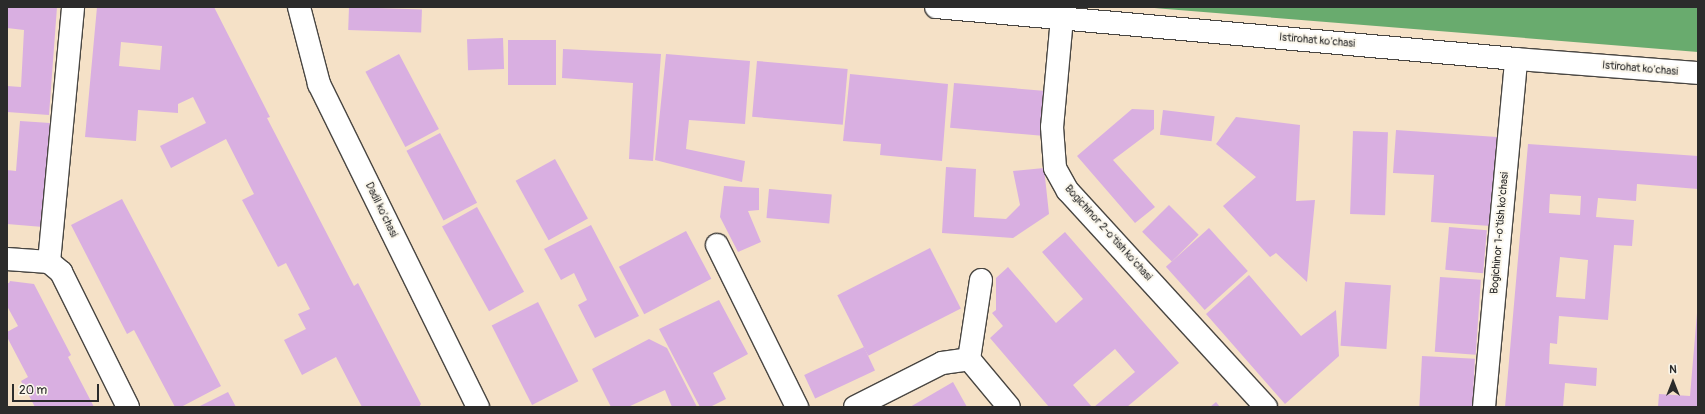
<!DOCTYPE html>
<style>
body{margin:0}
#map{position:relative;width:1705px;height:414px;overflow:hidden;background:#f5e1c7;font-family:Pangolin,sans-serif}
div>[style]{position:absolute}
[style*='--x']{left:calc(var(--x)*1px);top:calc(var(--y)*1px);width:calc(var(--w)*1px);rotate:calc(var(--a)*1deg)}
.forest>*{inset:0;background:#69ab6e}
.building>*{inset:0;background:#d9afe1;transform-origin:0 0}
.roads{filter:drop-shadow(1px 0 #494642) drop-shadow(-1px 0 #494642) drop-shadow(0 1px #494642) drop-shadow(0 -1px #494642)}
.street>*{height:22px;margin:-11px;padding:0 11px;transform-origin:11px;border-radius:11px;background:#fff}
.secondary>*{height:22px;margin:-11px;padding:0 11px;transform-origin:11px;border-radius:11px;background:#fff}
span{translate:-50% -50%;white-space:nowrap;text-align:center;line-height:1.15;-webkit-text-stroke:4px #fbf7ec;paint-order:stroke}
.street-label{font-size:11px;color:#2b2b2b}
.frame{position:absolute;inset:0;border:8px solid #2b2b2b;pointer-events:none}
.north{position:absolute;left:1653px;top:362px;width:40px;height:40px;-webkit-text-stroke:3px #fbf7ec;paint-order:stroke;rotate:0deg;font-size:11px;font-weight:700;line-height:16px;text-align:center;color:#2b2b2b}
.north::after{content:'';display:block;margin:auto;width:14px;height:18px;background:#2b2b2b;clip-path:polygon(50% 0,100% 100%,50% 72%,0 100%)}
.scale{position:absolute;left:12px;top:384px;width:87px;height:18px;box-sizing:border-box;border:2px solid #2b2b2b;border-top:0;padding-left:5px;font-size:12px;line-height:14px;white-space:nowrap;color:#2b2b2b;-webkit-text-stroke:3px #fbf7ec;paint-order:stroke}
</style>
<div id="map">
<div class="forest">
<i style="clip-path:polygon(1143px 7px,1698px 7px,1698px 52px,1166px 9px)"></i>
</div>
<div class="building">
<i style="clip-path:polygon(7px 7px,57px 7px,49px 115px,7px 112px,7px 86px,21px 87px,24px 30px,7px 28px)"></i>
<i style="clip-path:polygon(evenodd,97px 7px,214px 7px,270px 117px,267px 118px,354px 286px,358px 283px,421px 404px,419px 407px,362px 407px,336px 357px,302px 375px,284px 340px,306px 329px,298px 314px,310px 309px,286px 263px,278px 267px,242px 200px,254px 194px,226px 139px,171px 168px,160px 146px,206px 123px,193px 97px,178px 104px,178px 113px,138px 110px,136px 141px,85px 137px,97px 7px,121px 42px,162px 46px,160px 70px,119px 66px,121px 42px)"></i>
<i style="left:349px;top:7px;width:73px;height:23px;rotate:2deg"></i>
<i style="left:503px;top:38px;width:31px;height:36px;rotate:88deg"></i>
<i style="left:508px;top:40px;width:48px;height:45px"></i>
<i style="clip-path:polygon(563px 49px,661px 54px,653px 161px,629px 159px,633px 83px,562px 78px)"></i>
<i style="left:399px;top:54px;width:85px;height:38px;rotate:62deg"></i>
<i style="clip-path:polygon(666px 54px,750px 61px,745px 124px,689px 120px,686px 149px,745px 161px,742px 182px,655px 160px)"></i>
<i style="left:757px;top:61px;width:91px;height:56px;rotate:5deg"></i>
<i style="clip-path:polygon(850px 74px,948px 84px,942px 161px,880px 155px,881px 144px,843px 141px)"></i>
<i style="left:954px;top:83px;width:95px;height:45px;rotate:5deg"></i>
<i style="clip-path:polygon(1132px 109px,1154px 110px,1154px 129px,1113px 160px,1155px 207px,1135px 223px,1077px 156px)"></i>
<i style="left:1163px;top:110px;width:52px;height:25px;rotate:7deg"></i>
<i style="clip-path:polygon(1236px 117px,1300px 125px,1296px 201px,1315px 200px,1307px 282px,1276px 253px,1270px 257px,1223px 206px,1256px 177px,1216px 144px)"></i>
<i style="clip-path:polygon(20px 121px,50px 123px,43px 227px,7px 224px,7px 170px,16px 171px)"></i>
<i style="clip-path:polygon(1396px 130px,1497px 137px,1491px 226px,1431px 222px,1434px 175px,1393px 173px)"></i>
<i style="left:1353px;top:131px;width:35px;height:83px;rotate:2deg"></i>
<i style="left:440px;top:133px;width:79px;height:38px;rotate:62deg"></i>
<i style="clip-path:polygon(evenodd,1528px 144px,1698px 156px,1698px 189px,1637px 184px,1636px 201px,1598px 198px,1596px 217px,1634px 220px,1632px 246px,1614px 245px,1608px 320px,1559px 316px,1557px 344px,1550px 343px,1549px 364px,1597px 368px,1596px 386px,1565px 383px,1563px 407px,1505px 407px,1528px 144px,1550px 194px,1581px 196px,1580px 215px,1549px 213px,1550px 194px,1528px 144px,1560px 257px,1588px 260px,1585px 299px,1556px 297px,1560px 257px)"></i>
<i style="left:555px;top:159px;width:68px;height:45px;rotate:61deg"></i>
<i style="clip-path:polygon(946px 167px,976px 169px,974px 217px,1006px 219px,1020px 205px,1013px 171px,1044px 168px,1049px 214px,1013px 238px,942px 233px)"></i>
<i style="clip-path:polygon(724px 186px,759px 188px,759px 210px,748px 211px,761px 242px,738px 252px,720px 217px)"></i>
<i style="left:769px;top:189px;width:63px;height:29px;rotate:5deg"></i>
<i style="clip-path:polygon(122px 199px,221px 386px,181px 407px,175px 407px,134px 330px,127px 334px,71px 225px)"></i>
<i style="left:1169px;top:205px;width:42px;height:38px;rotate:45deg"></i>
<i style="left:477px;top:207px;width:97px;height:40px;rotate:61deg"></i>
<i style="clip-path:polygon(591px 225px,639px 316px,595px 338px,578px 305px,587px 300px,574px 273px,561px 280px,544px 249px)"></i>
<i style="left:1449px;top:227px;width:38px;height:43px;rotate:5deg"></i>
<i style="left:1209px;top:228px;width:58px;height:58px;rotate:48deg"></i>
<i style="left:686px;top:231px;width:54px;height:76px;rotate:62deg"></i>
<i style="clip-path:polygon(1065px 232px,1179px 363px,1127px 407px,1094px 407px,1135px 372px,1115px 349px,1073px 385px,1092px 407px,1049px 407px,990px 338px,1003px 326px,992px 313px,996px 310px,996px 278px,1008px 267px,1056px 323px,1083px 299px,1042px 252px)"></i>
<i style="left:930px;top:248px;width:68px;height:104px;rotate:63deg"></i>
<i style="clip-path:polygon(1249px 275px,1301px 336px,1336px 310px,1339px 356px,1285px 404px,1206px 314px)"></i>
<i style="left:1440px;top:277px;width:41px;height:75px;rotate:4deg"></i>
<i style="clip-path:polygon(10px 281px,34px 284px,71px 355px,68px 357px,94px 407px,35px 407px,21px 381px,28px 377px,7px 337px,7px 332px,18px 326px,7px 306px,7px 283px,9px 283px)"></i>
<i style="left:1345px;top:282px;width:46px;height:64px;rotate:4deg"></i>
<i style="clip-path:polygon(719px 300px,748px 354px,713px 373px,726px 399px,710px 407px,700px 407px,659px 329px)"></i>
<i style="left:538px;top:302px;width:89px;height:52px;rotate:63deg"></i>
<i style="clip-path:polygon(1697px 313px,1698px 407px,1658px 407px,1659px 394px,1690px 396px)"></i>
<i style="clip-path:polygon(649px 339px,667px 348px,697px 407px,672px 407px,665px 390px,628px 407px,611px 407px,592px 369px)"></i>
<i style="left:864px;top:347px;width:26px;height:66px;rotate:65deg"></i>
<i style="left:1422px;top:356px;width:53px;height:51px;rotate:3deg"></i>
<i style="clip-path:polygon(953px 382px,967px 407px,910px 407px)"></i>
<i style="clip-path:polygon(228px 392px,236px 407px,198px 407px)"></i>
<i style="clip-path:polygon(1216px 402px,1220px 407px,1210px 407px)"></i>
</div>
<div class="roads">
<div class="street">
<i style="--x:299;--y:7;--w:80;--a:75.4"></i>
<i style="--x:319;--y:84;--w:360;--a:63.8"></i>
<i style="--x:1062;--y:18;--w:109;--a:95.2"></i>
<i style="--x:1052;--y:127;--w:41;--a:85.8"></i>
<i style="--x:1055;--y:168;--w:26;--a:61"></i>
<i style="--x:1068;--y:191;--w:293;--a:47.5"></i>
<i style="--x:717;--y:245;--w:181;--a:63.7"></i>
<i style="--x:7;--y:259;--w:42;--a:4.1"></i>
<i style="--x:49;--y:262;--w:16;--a:40"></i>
<i style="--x:61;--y:272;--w:151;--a:63.6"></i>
<i style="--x:49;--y:262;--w:256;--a:-84.6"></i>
<i style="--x:981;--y:280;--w:80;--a:98.6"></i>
<i style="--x:969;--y:359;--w:62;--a:50.2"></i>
<i style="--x:855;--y:407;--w:97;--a:-26.8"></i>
<i style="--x:942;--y:363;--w:27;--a:-8"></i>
<i style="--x:1484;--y:407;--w:349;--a:-84.7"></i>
</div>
<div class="secondary">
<i style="--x:936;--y:7;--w:582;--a:5.12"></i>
<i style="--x:1516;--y:59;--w:183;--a:4.4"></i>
</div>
</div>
<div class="street-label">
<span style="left:1317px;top:41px;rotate:5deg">Istirohat ko'chasi</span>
<span style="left:1640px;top:69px;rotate:5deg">Istirohat ko'chasi</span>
<span style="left:381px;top:210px;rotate:64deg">Dadil ko'chasi</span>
<span style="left:1108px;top:233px;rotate:48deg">Bogichinor 2-o'tish ko'chasi</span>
<span style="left:1500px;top:233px;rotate:-85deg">Bogichinor 1-o'tish ko'chasi</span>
</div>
<div class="frame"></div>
<div class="north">N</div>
<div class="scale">20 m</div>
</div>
